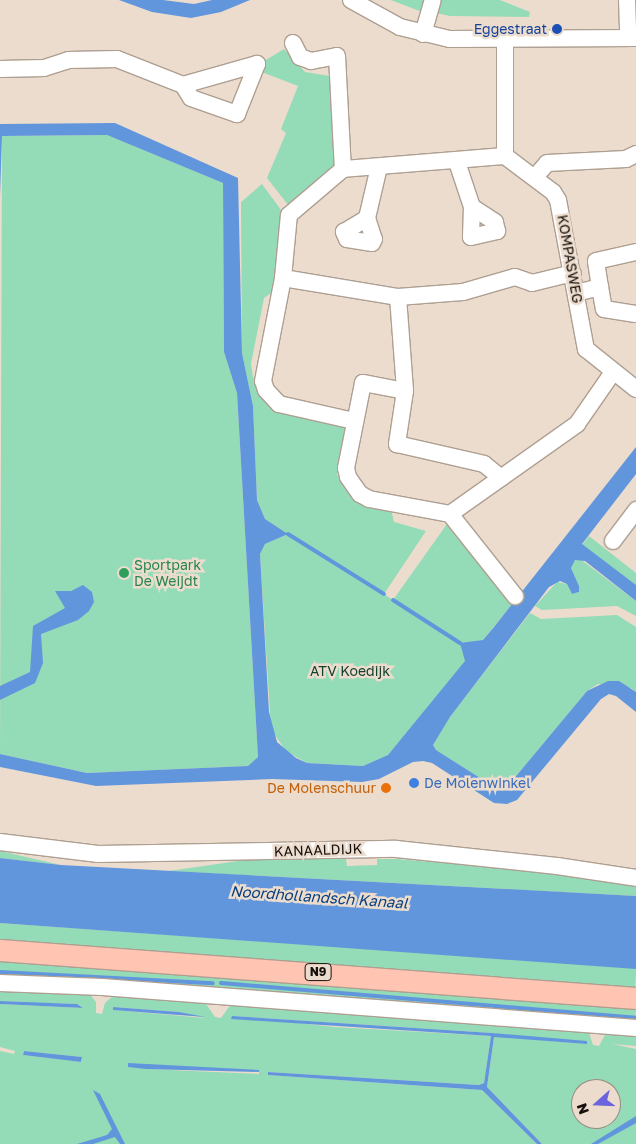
<!DOCTYPE html>
<style>
body{margin:0}
#map{position:relative;width:636px;height:1144px;overflow:hidden;background:#ecdccd;font-family:"Golos Text",sans-serif}
div>[style]{position:absolute}
[style*='--x']{left:calc(var(--x)*1px);top:calc(var(--y)*1px);width:calc(var(--w)*1px);rotate:calc(var(--a)*1deg)}
.green>*{inset:0;background:#94dbb7;transform-origin:0 0}
.water>*{inset:0;background:#6196dd}
.stream>*{height:4px;margin:-2px;padding:0 2px;transform-origin:2px;border-radius:2px;background:#6196dd}
.roads{filter:drop-shadow(1px 0 #ae9f91) drop-shadow(-1px 0 #ae9f91) drop-shadow(0 1px #ae9f91) drop-shadow(0 -1px #ae9f91)}
.minor>*{height:16px;margin:-8px;padding:0 8px;transform-origin:8px;border-radius:8px;background:#fff}
.major>*{height:21px;margin:-10.5px;padding:0 10.5px;transform-origin:10.5px;border-radius:10.5px;background:#ffc5b2}
.dots>*{width:14px;height:14px;translate:-50% -50%;box-sizing:border-box;border:2px solid #ecdccd;border-radius:50%}
span{translate:-50% -50%;white-space:nowrap;text-align:center;line-height:1.15;-webkit-text-stroke:5px #ecdccd;paint-order:stroke}
.shield-label span{padding:1px 4px;background:#ecdccd;border:1px solid;border-radius:4px;-webkit-text-stroke-width:0}
.shield-label{font-size:12px;color:#16110c;font-weight:700}
.transit-label{font-size:14px;color:#164399}
.right{translate:-100% -50%;text-align:right}
.street-label{font-size:14px;color:#16110c}
.leisure-label{font-size:14px;color:#27864d}
.left{translate:0 -50%;text-align:left}
.park-label{font-size:14px;color:#14412e}
.shop-label{font-size:14px;color:#366cbe}
.food-label{font-size:14px;color:#c56008}
.water-label{font-size:15px;color:#083f7f;font-style:italic}
.north{position:absolute;left:571px;top:1079px;width:50px;height:50px;box-sizing:border-box;background:#ecdccd;border:1px solid #968b80;border-radius:50%;rotate:250deg;font-size:14px;font-weight:700;line-height:20px;text-align:center;color:#16110c}
.north::after{content:'';display:block;margin:auto;width:18px;height:22px;background:#6a64de;clip-path:polygon(50% 0,100% 100%,50% 72%,0 100%)}
</style>
<div id="map">
<div class="green">
<i style="clip-path:polygon(391px 0,425px 0,422px 12px)"></i>
<i style="clip-path:polygon(438px 0,500px 0,530px 12px,529px 17px,450px 16px,436px 13px)"></i>
<i style="clip-path:polygon(284px 49px,305px 72px,330px 76px,334px 170px,289px 206px,267px 178px,286px 133px,281px 129px,298px 86px,259px 71px,261px 63px)"></i>
<i style="clip-path:polygon(107px 135px,223px 183px,224px 352px,237px 393px,258px 757px,248px 766px,87px 773px,0 754px,2px 136px)"></i>
<i style="clip-path:polygon(262px 184px,281px 210px,279px 287px,264px 298px,251px 364px,253px 377px,261px 394px,347px 422px,337px 475px,356px 500px,390px 505px,394px 522px,426px 531px,384px 594px,393px 600px,447px 524px,500px 591px,515px 601px,483px 640px,469px 644px,465px 661px,456px 675px,388px 755px,363px 766px,307px 763px,286px 751px,271px 729px,260px 554px,265px 544px,288px 534px,265px 519px,257px 500px,253px 406px,242px 353px,241px 202px)"></i>
<i style="clip-path:polygon(589px 536px,636px 573px,636px 585px,582px 545px)"></i>
<i style="clip-path:polygon(580px 559px,636px 601px,636px 616px,617px 606px,542px 610px,535px 606px,557px 582px,567px 584px,572px 594px,579px 592px,579px 586px,571px 568px,573px 561px)"></i>
<i style="clip-path:polygon(530px 613px,541px 619px,617px 615px,636px 627px,636px 692px,631px 688px,598px 684px,587px 691px,507px 787px,499px 790px,436px 750px,433px 745px,450px 717px)"></i>
<i style="clip-path:polygon(0 851px,61px 865px,0 858px)"></i>
<i style="clip-path:polygon(252px 859px,346px 859px,347px 866px,377px 865px,377px 859px,396px 859px,550px 872px,636px 885px,636px 896px,169px 871px)"></i>
<i style="left:0;top:923px;width:638px;height:20px;rotate:4deg"></i>
<i style="left:0;top:957px;width:638px;height:22px;rotate:4deg"></i>
<i style="clip-path:polygon(evenodd,0 987px,89px 993px,96px 1002px,96px 1013px,102px 1014px,105px 1003px,114px 995px,204px 1001px,215px 1017px,221px 1018px,231px 1004px,588px 1030px,593px 1045px,599px 1046px,606px 1033px,636px 1032px,636px 1046px,612px 1044px,636px 1049px,636px 1144px,542px 1144px,487px 1087px,494px 1036px,587px 1044px,492px 1033px,232px 1016px,335px 1027px,491px 1036px,484px 1083px,479px 1085px,268px 1072px,268px 1075px,482px 1090px,537px 1144px,0 1144px,0 1051px,14px 1054px,15px 1051px,0 1047px,0 1004px,83px 1008px,77px 1004px,0 1001px,0 987px,113px 1007px,179px 1012px,205px 1018px,114px 1010px,113px 1007px,0 987px,24px 1051px,81px 1057px,82px 1062px,23px 1055px,24px 1051px,0 987px,146px 1069px,259px 1070px,259px 1074px,146px 1069px,0 987px,581px 1089px,611px 1089px,611px 1119px,581px 1119px,581px 1089px)"></i>
</div>
<div class="water">
<i style="clip-path:polygon(119px 0,163px 0,194px 4px,212px 0,250px 0,221px 12px,191px 18px,152px 12px)"></i>
<i style="clip-path:polygon(115px 123px,238px 178px,242px 353px,253px 406px,257px 500px,265px 519px,288px 534px,265px 544px,260px 554px,269px 712px,277px 742px,296px 758px,307px 763px,363px 766px,388px 755px,465px 661px,460px 643px,483px 640px,494px 627px,636px 447px,636px 474px,582px 544px,636px 585px,636px 601px,585px 561px,575px 560px,571px 568px,579px 586px,579px 592px,572px 594px,567px 584px,560px 581px,549px 587px,450px 717px,433px 745px,436px 750px,499px 790px,507px 787px,587px 691px,608px 681px,619px 681px,636px 692px,636px 712px,616px 696px,609px 694px,601px 699px,517px 800px,507px 804px,494px 803px,432px 763px,423px 761px,413px 762px,379px 779px,362px 782px,272px 779px,96px 786px,0 767px,0 754px,87px 773px,248px 766px,258px 757px,237px 393px,224px 352px,223px 183px,107px 135px,2px 136px,0 196px,0 124px)"></i>
<i style="clip-path:polygon(83px 585px,92px 592px,94px 602px,89px 611px,78px 620px,41px 634px,43px 663px,35px 683px,0 700px,0 686px,30px 672px,33px 626px,65px 608px,55px 591px,71px 591px)"></i>
<i style="clip-path:polygon(0 858px,61px 865px,636px 896px,636px 969px,0 923px)"></i>
<i style="clip-path:polygon(0 1001px,77px 1004px,83px 1008px,0 1004px)"></i>
<i style="clip-path:polygon(113px 1007px,179px 1012px,205px 1017px,113px 1010px)"></i>
<i style="clip-path:polygon(232px 1016px,492px 1033px,587px 1041px,587px 1044px,494px 1037px,487px 1087px,542px 1144px,537px 1144px,482px 1090px,268px 1075px,268px 1072px,479px 1085px,484px 1083px,491px 1036px,231px 1019px)"></i>
<i style="clip-path:polygon(24px 1051px,82px 1057px,81px 1062px,23px 1055px)"></i>
<i style="clip-path:polygon(128px 1063px,259px 1070px,259px 1072px,146px 1069px,128px 1067px)"></i>
<i style="clip-path:polygon(93px 1090px,100px 1094px,125px 1144px,120px 1144px,115px 1137px,93px 1144px,77px 1144px,107px 1135px,112px 1129px)"></i>
<i style="clip-path:polygon(636px 1116px,636px 1123px,598px 1144px,591px 1144px)"></i>
</div>
<div class="stream">
<i style="--x:288;--y:534;--w:113;--a:32"></i>
<i style="--x:393;--y:600;--w:80;--a:32.7"></i>
<i style="--x:0;--y:972;--w:213;--a:3"></i>
<i style="--x:221;--y:983;--w:416;--a:4.8"></i>
</div>
<div class="roads">
<div class="minor">
<i style="--x:351;--y:0;--w:56;--a:28.9"></i>
<i style="--x:400;--y:27;--w:51;--a:13.5"></i>
<i style="--x:450;--y:39;--w:186;--a:-0.3"></i>
<i style="--x:627;--y:0;--w:38;--a:88"></i>
<i style="--x:423;--y:34;--w:35;--a:-74"></i>
<i style="--x:505;--y:40;--w:116;--a:90"></i>
<i style="--x:505;--y:156;--w:60;--a:36.9"></i>
<i style="--x:553;--y:192;--w:9;--a:58"></i>
<i style="--x:558;--y:200;--w:152;--a:79.4"></i>
<i style="--x:586;--y:349;--w:64;--a:38.7"></i>
<i style="--x:293;--y:43;--w:16;--a:63"></i>
<i style="--x:300;--y:57;--w:12;--a:20"></i>
<i style="--x:311;--y:61;--w:26;--a:-11"></i>
<i style="--x:337;--y:56;--w:113;--a:87"></i>
<i style="--x:0;--y:69;--w:44;--a:-1.3"></i>
<i style="--x:44;--y:68;--w:25;--a:-18"></i>
<i style="--x:68;--y:60;--w:49;--a:-1.2"></i>
<i style="--x:117;--y:59;--w:71;--a:21.5"></i>
<i style="--x:183;--y:85;--w:15;--a:58"></i>
<i style="--x:191;--y:98;--w:49;--a:19.2"></i>
<i style="--x:237;--y:114;--w:54;--a:-68.2"></i>
<i style="--x:183;--y:85;--w:77;--a:-15.8"></i>
<i style="--x:457;--y:162;--w:47;--a:71.6"></i>
<i style="--x:472;--y:207;--w:30;--a:92"></i>
<i style="--x:471;--y:237;--w:27;--a:-13"></i>
<i style="--x:497;--y:231;--w:9;--a:-103"></i>
<i style="--x:495;--y:222;--w:27;--a:-147"></i>
<i style="--x:535;--y:177;--w:18;--a:-49"></i>
<i style="--x:547;--y:163;--w:79;--a:-2.9"></i>
<i style="--x:626;--y:159;--w:11;--a:-27"></i>
<i style="--x:367;--y:218;--w:22;--a:72"></i>
<i style="--x:374;--y:239;--w:4;--a:117"></i>
<i style="--x:372;--y:243;--w:25;--a:-171"></i>
<i style="--x:347;--y:239;--w:8;--a:-113"></i>
<i style="--x:344;--y:232;--w:27;--a:-31"></i>
<i style="--x:367;--y:218;--w:52;--a:-76.8"></i>
<i style="--x:283;--y:278;--w:63;--a:-84.6"></i>
<i style="--x:289;--y:215;--w:71;--a:-40.4"></i>
<i style="--x:343;--y:169;--w:163;--a:-4.6"></i>
<i style="--x:600;--y:287;--w:26;--a:-99"></i>
<i style="--x:596;--y:261;--w:41;--a:-12.7"></i>
<i style="--x:576;--y:293;--w:25;--a:-14"></i>
<i style="--x:600;--y:287;--w:22;--a:80"></i>
<i style="--x:604;--y:309;--w:32;--a:9"></i>
<i style="--x:398;--y:297;--w:94;--a:85.7"></i>
<i style="--x:405;--y:391;--w:54;--a:98.6"></i>
<i style="--x:397;--y:444;--w:89;--a:12.9"></i>
<i style="--x:484;--y:464;--w:22;--a:39"></i>
<i style="--x:405;--y:391;--w:43;--a:-169.2"></i>
<i style="--x:363;--y:383;--w:87;--a:101.3"></i>
<i style="--x:346;--y:468;--w:9;--a:77"></i>
<i style="--x:348;--y:477;--w:21;--a:55"></i>
<i style="--x:360;--y:494;--w:10;--a:29"></i>
<i style="--x:369;--y:499;--w:82;--a:10.5"></i>
<i style="--x:450;--y:514;--w:156;--a:-35.3"></i>
<i style="--x:577;--y:424;--w:63;--a:-55.3"></i>
<i style="--x:354;--y:421;--w:77;--a:-167.2"></i>
<i style="--x:279;--y:404;--w:19;--a:-133"></i>
<i style="--x:266;--y:390;--w:9;--a:-108"></i>
<i style="--x:263;--y:381;--w:105;--a:-79"></i>
<i style="--x:283;--y:278;--w:117;--a:9.4"></i>
<i style="--x:398;--y:297;--w:65;--a:-4.4"></i>
<i style="--x:463;--y:292;--w:54;--a:-16.1"></i>
<i style="--x:515;--y:277;--w:18;--a:19"></i>
<i style="--x:532;--y:283;--w:42;--a:-13.7"></i>
<i style="--x:450;--y:514;--w:105;--a:51.6"></i>
<i style="--x:613;--y:541;--w:39;--a:-53"></i>
<i style="--x:0;--y:842;--w:99;--a:7"></i>
<i style="--x:98;--y:854;--w:298;--a:-1"></i>
<i style="--x:396;--y:849;--w:162;--a:6"></i>
<i style="--x:557;--y:866;--w:80;--a:8.6"></i>
<i style="--x:0;--y:983;--w:102;--a:2.2"></i>
<i style="--x:102;--y:987;--w:536;--a:4.39"></i>
</div>
<div class="major">
<i style="--x:0;--y:950;--w:638;--a:4.32"></i>
</div>
</div>
<div class="dots">
<i style="left:557px;top:29px;background:#1a4fb4"></i>
<i style="left:124px;top:573px;background:#2e9e5b"></i>
<i style="left:414px;top:783px;background:#3f7fe0"></i>
<i style="left:386px;top:788px;background:#e8710a"></i>
</div>
<div class="shield-label">
<span style="left:318px;top:972px">N9</span>
</div>
<div class="transit-label">
<span class="right" style="left:547px;top:29px">Eggestraat</span>
</div>
<div class="street-label">
<span style="left:570px;top:259px;rotate:80deg">KOMPASWEG</span>
<span style="left:318px;top:850px;rotate:-2deg">KANAALDIJK</span>
</div>
<div class="leisure-label">
<span class="left" style="left:134px;top:573px">Sportpark<br>De Weijdt</span>
</div>
<div class="park-label">
<span style="left:350px;top:671px">ATV Koedijk</span>
</div>
<div class="shop-label">
<span class="left" style="left:424px;top:783px">De Molenwinkel</span>
</div>
<div class="food-label">
<span class="right" style="left:376px;top:788px">De Molenschuur</span>
</div>
<div class="water-label">
<span style="left:319px;top:897px;rotate:4deg">Noordhollandsch Kanaal</span>
</div>
<div class="north">N</div>
</div>
